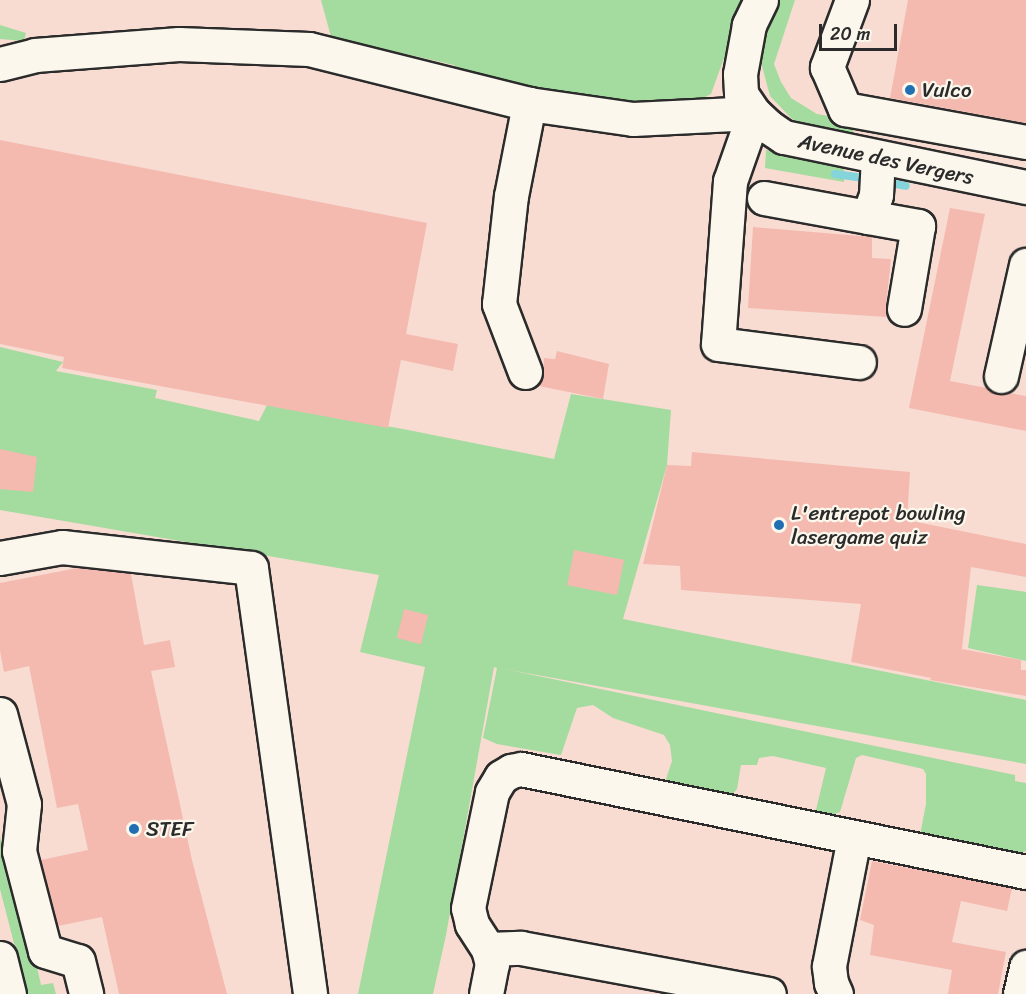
<!DOCTYPE html>
<style>
body{margin:0}
#map{position:relative;width:1026px;height:994px;overflow:hidden;background:#faebe0;font-family:Sriracha,sans-serif}
div>[style]{position:absolute}
[style*='--x']{left:calc(var(--x)*1px);top:calc(var(--y)*1px);width:calc(var(--w)*1px);rotate:calc(var(--a)*1deg)}
.built>*{inset:0;background:#f8dcd2;transform-origin:0 0}
.green>*{inset:0;background:#a4db9f}
.stream>*{height:8px;margin:-4px;padding:0 4px;transform-origin:4px;border-radius:4px;background:#83d5db}
.building>*{inset:0;background:#f4bab0;transform-origin:0 0}
.roads{filter:drop-shadow(2px 0 #2b2b2b) drop-shadow(-2px 0 #2b2b2b) drop-shadow(0 2px #2b2b2b) drop-shadow(0 -2px #2b2b2b)}
.minor>*{height:33px;margin:-16.5px;padding:0 16.5px;transform-origin:16.5px;border-radius:16.5px;background:#fbf7ec}
.dots>*{width:16px;height:16px;translate:-50% -50%;box-sizing:border-box;border:3px solid #fbf7ec;border-radius:50%}
span{translate:-50% -50%;white-space:nowrap;text-align:center;line-height:1.15;-webkit-text-stroke:4.5px #fbf7ec;paint-order:stroke}
.poi-label{font-size:21px;color:#2b2b2b}
.left{translate:0 -50%;text-align:left}
.street-label{font-size:21px;color:#2b2b2b}
.scale{position:absolute;left:819px;top:24px;width:78px;height:27px;box-sizing:border-box;border:3px solid #2b2b2b;border-top:0;padding-left:8px;font-size:18px;line-height:21px;white-space:nowrap;color:#2b2b2b;-webkit-text-stroke:4px #fbf7ec;paint-order:stroke}
</style>
<div id="map">
<div class="built">
<i style="left:0;top:0;width:1026px;height:994px"></i>
</div>
<div class="green">
<i style="clip-path:polygon(321px 0,745px 0,711px 94px,682px 109px,548px 92px,463px 74px,454px 65px,331px 37px)"></i>
<i style="clip-path:polygon(774px 0,795px 0,774px 64px,781px 82px,791px 98px,817px 114px,852px 120px,854px 136px,810px 129px,791px 118px,770px 96px,758px 51px)"></i>
<i style="clip-path:polygon(0 25px,26px 33px,24px 41px,0 39px)"></i>
<i style="clip-path:polygon(766px 150px,844px 167px,844px 182px,765px 168px)"></i>
<i style="clip-path:polygon(0 347px,63px 362px,56px 371px,157px 390px,155px 398px,259px 421px,267px 405px,403px 429px,554px 459px,571px 394px,671px 410px,667px 465px,623px 619px,1026px 700px,1026px 764px,504px 669px,1015px 775px,1015px 781px,1026px 783px,1026px 851px,1012px 856px,919px 840px,926px 804px,926px 774px,923px 769px,862px 755px,856px 758px,840px 812px,829px 816px,815px 814px,826px 768px,773px 756px,759px 758px,757px 765px,741px 765px,737px 789px,732px 795px,726px 797px,672px 785px,666px 779px,672px 761px,670px 745px,664px 735px,613px 718px,593px 705px,577px 708px,561px 755px,497px 744px,483px 738px,497px 668px,494px 667px,446px 935px,433px 994px,358px 994px,425px 667px,360px 652px,379px 575px,0 510px)"></i>
<i style="clip-path:polygon(977px 585px,1026px 592px,1026px 661px,968px 648px)"></i>
<i style="clip-path:polygon(0 836px,2px 845px,9px 844px,41px 985px,53px 983px,56px 994px,27px 994px,0 889px)"></i>
</div>
<div class="stream">
<i style="--x:835;--y:174;--w:34;--a:8"></i>
<i style="--x:884;--y:182;--w:22;--a:10"></i>
</div>
<div class="building">
<i style="clip-path:polygon(908px 0,1026px 0,1026px 123px,890px 98px)"></i>
<i style="clip-path:polygon(0 140px,427px 223px,406px 334px,458px 344px,453px 371px,401px 360px,388px 428px,62px 368px,64px 357px,0 344px)"></i>
<i style="clip-path:polygon(950px 208px,985px 214px,950px 381px,987px 388px,997px 394px,1009px 393px,1026px 396px,1026px 431px,909px 408px)"></i>
<i style="clip-path:polygon(753px 227px,872px 237px,872px 258px,891px 259px,886px 306px,887px 317px,748px 308px)"></i>
<i style="clip-path:polygon(557px 351px,609px 364px,603px 399px,539px 386px,543px 376px,544px 358px,555px 359px)"></i>
<i style="clip-path:polygon(0 449px,37px 457px,33px 492px,0 489px)"></i>
<i style="clip-path:polygon(692px 452px,910px 472px,907px 520px,1026px 544px,1026px 577px,971px 567px,962px 649px,1021px 660px,1021px 670px,1026px 670px,1026px 696px,930px 680px,931px 678px,851px 662px,861px 604px,681px 590px,680px 566px,643px 564px,667px 465px,691px 466px)"></i>
<i style="left:574px;top:550px;width:51px;height:36px;rotate:11deg"></i>
<i style="clip-path:polygon(77px 568px,131px 574px,144px 645px,170px 640px,175px 667px,151px 671px,192px 860px,227px 994px,119px 994px,102px 917px,58px 926px,41px 860px,88px 850px,78px 804px,57px 808px,29px 666px,4px 672px,0 651px,0 583px)"></i>
<i style="left:404px;top:609px;width:25px;height:30px;rotate:14deg"></i>
<i style="clip-path:polygon(872px 861px,1012px 888px,1007px 911px,961px 901px,952px 942px,1006px 952px,998px 994px,948px 994px,952px 970px,870px 955px,874px 925px,860px 920px)"></i>
</div>
<div class="roads">
<div class="minor">
<i style="--x:761;--y:0;--w:28;--a:116"></i>
<i style="--x:749;--y:25;--w:50;--a:100.4"></i>
<i style="--x:740;--y:74;--w:20;--a:87"></i>
<i style="--x:741;--y:94;--w:23;--a:56"></i>
<i style="--x:754;--y:113;--w:21;--a:43"></i>
<i style="--x:769;--y:127;--w:18;--a:34"></i>
<i style="--x:784;--y:137;--w:247;--a:11.7"></i>
<i style="--x:852;--y:0;--w:72;--a:110.5"></i>
<i style="--x:827;--y:67;--w:46;--a:66.8"></i>
<i style="--x:845;--y:109;--w:184;--a:10.3"></i>
<i style="--x:0;--y:64;--w:36;--a:-14"></i>
<i style="--x:35;--y:55;--w:144;--a:-4.4"></i>
<i style="--x:179;--y:44;--w:130;--a:2.2"></i>
<i style="--x:309;--y:49;--w:227;--a:14"></i>
<i style="--x:529;--y:104;--w:105;--a:8.2"></i>
<i style="--x:633;--y:119;--w:121;--a:-2.8"></i>
<i style="--x:754;--y:113;--w:72;--a:109.4"></i>
<i style="--x:730;--y:181;--w:163;--a:94.2"></i>
<i style="--x:718;--y:344;--w:142;--a:7.3"></i>
<i style="--x:764;--y:198;--w:106;--a:10.4"></i>
<i style="--x:868;--y:217;--w:23;--a:-70"></i>
<i style="--x:876;--y:195;--w:37;--a:-87"></i>
<i style="--x:868;--y:217;--w:51;--a:10.2"></i>
<i style="--x:918;--y:226;--w:84;--a:99.6"></i>
<i style="--x:525;--y:372;--w:73;--a:-110.9"></i>
<i style="--x:499;--y:304;--w:109;--a:-83.7"></i>
<i style="--x:511;--y:196;--w:94;--a:-78.9"></i>
<i style="--x:1001;--y:376;--w:114;--a:-77.3"></i>
<i style="--x:0;--y:558;--w:63;--a:-10.1"></i>
<i style="--x:62;--y:547;--w:190;--a:6.3"></i>
<i style="--x:251;--y:568;--w:430;--a:82.1"></i>
<i style="--x:0;--y:714;--w:93;--a:75.1"></i>
<i style="--x:24;--y:804;--w:47;--a:96.1"></i>
<i style="--x:19;--y:851;--w:103;--a:75.4"></i>
<i style="--x:45;--y:951;--w:34;--a:17"></i>
<i style="--x:78;--y:961;--w:34;--a:76"></i>
<i style="--x:488;--y:949;--w:33;--a:-2"></i>
<i style="--x:521;--y:948;--w:252;--a:10.5"></i>
<i style="--x:0;--y:958;--w:37;--a:76"></i>
<i style="--x:486;--y:994;--w:31;--a:-79"></i>
<i style="--x:492;--y:964;--w:16;--a:-105"></i>
<i style="--x:488;--y:949;--w:30;--a:-123"></i>
<i style="--x:472;--y:924;--w:16;--a:-104"></i>
<i style="--x:468;--y:908;--w:118;--a:-78.3"></i>
<i style="--x:492;--y:792;--w:17;--a:-59"></i>
<i style="--x:501;--y:777;--w:12;--a:-31"></i>
<i style="--x:511;--y:771;--w:10;--a:-11"></i>
<i style="--x:521;--y:769;--w:515;--a:11.53"></i>
<i style="--x:836;--y:994;--w:12;--a:-114"></i>
<i style="--x:831;--y:983;--w:17;--a:-97"></i>
<i style="--x:829;--y:966;--w:131;--a:-79"></i>
<i style="--x:1020;--y:994;--w:28;--a:-77"></i>
</div>
</div>
<div class="dots">
<i style="left:910px;top:90px;background:#1f6fb2"></i>
<i style="left:779px;top:525px;background:#1f6fb2"></i>
<i style="left:134px;top:829px;background:#1f6fb2"></i>
</div>
<div class="poi-label">
<span class="left" style="left:922px;top:90px">Vulco</span>
<span class="left" style="left:791px;top:525px">L'entrepot bowling<br>lasergame quiz</span>
<span class="left" style="left:146px;top:829px">STEF</span>
</div>
<div class="street-label">
<span style="left:886px;top:159px;rotate:12deg">Avenue des Vergers</span>
</div>
<div class="scale">20 m</div>
</div>
